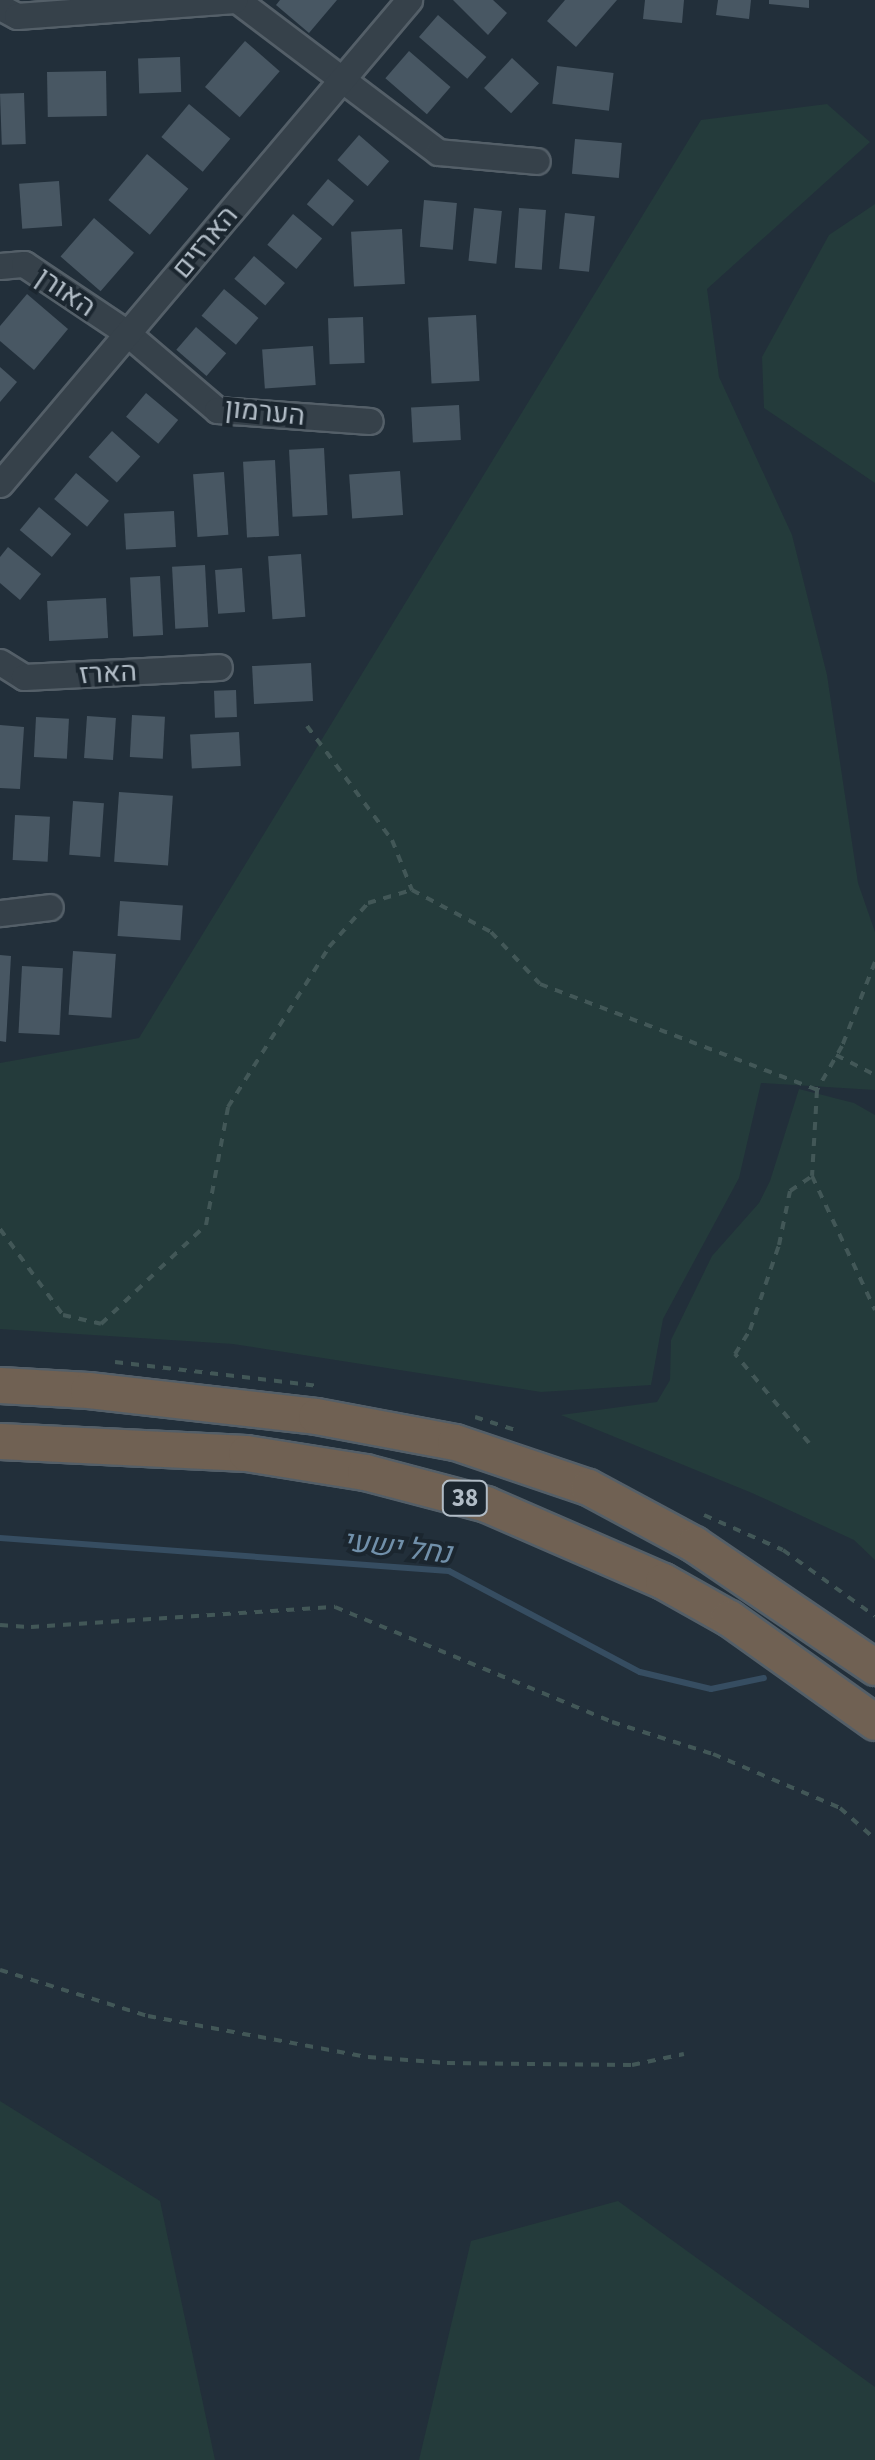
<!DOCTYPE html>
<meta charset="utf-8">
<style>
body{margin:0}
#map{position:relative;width:875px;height:2460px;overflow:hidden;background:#222f3a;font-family:"Source Sans 3",Heebo,sans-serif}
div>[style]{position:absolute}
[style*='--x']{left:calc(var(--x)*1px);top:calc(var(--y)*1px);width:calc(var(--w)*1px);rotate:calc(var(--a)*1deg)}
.green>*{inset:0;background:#243b3b}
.stream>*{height:6px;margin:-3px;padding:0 3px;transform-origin:3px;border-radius:3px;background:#364d61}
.building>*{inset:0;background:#485763;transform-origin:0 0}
.path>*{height:4px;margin-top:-2px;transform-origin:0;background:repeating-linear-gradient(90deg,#425757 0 8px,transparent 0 16px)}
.roads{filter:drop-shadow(2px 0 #545f68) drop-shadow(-2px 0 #545f68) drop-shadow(0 2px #545f68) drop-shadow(0 -2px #545f68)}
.minor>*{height:25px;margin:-12.5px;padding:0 12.5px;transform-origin:12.5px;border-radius:12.5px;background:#36414a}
.highway>*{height:35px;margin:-17.5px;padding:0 17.5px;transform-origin:17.5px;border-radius:17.5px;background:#706153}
span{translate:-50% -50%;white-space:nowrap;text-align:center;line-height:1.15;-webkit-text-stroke:8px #1b262f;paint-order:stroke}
.shield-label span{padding:2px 8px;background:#1b262f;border:2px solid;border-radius:8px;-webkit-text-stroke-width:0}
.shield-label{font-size:25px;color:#b1bcc6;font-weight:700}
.street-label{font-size:28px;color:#b1bcc6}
.water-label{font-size:30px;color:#7190aa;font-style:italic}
</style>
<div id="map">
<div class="green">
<i style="clip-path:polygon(827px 104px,870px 142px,707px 289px,719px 377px,792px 535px,827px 675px,858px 883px,875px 932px,875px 1090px,761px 1083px,739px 1178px,663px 1319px,651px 1385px,541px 1392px,233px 1344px,0 1329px,0 1063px,139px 1038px,701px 120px)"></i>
<i style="clip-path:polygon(875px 204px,875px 483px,764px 408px,762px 357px,829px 235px)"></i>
<i style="clip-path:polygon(799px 1089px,854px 1103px,875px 1115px,875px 1560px,854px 1540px,752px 1493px,561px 1415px,657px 1402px,670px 1380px,671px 1340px,712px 1256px,759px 1203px,770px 1181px)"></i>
<i style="clip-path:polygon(0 2101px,160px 2201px,215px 2460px,0 2460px)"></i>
<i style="clip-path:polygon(618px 2201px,875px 2387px,875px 2460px,419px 2460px,471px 2241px)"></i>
</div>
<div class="stream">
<i style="--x:0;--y:1538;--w:450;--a:4.2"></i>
<i style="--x:449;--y:1571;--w:216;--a:27.9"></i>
<i style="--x:640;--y:1672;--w:73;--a:13.5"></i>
<i style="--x:711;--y:1689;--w:54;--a:-11.7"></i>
</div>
<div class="building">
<i style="clip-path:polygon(280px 0,337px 0,309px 33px,276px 5px)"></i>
<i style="clip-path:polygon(453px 0,493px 0,507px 13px,488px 35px)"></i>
<i style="clip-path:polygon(565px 0,617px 0,576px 47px,547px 21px)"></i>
<i style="clip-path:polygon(645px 0,684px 0,682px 23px,643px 19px)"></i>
<i style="clip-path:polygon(718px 0,751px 0,749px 19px,716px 15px)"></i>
<i style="clip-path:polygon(769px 0,809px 0,809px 8px,769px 4px)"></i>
<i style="left:438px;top:15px;width:64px;height:29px;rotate:41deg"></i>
<i style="left:245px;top:41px;width:46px;height:61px;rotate:41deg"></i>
<i style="left:409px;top:51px;width:55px;height:36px;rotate:41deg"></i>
<i style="left:180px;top:57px;width:35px;height:42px;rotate:88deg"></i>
<i style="left:512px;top:58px;width:37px;height:41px;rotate:43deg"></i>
<i style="left:557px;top:66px;width:57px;height:38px;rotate:7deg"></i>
<i style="left:106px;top:71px;width:45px;height:59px;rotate:89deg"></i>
<i style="left:24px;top:93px;width:51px;height:24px;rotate:88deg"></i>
<i style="left:189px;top:104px;width:54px;height:43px;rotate:40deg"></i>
<i style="left:359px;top:135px;width:40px;height:33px;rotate:41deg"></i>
<i style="left:575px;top:139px;width:47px;height:35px;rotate:5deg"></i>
<i style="left:147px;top:154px;width:54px;height:60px;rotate:40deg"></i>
<i style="left:328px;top:179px;width:34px;height:33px;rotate:40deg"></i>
<i style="left:59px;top:181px;width:45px;height:40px;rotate:86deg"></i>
<i style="left:424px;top:200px;width:33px;height:47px;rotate:5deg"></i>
<i style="left:474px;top:208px;width:28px;height:53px;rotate:6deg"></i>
<i style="left:519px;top:208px;width:27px;height:60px;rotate:4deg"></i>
<i style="left:565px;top:213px;width:30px;height:56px;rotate:6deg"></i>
<i style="left:293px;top:214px;width:38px;height:40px;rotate:40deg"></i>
<i style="left:94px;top:218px;width:53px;height:51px;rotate:41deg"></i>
<i style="left:402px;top:229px;width:55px;height:51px;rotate:87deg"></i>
<i style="left:254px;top:256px;width:41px;height:30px;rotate:41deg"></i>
<i style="left:224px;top:289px;width:45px;height:35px;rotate:40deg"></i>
<i style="clip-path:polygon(27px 294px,68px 329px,34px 370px,0 341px,0 326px)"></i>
<i style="left:476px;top:315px;width:66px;height:48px;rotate:87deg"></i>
<i style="left:363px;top:317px;width:46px;height:35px;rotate:88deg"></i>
<i style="left:196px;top:327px;width:40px;height:30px;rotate:41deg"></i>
<i style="left:313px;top:346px;width:39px;height:51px;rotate:86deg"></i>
<i style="clip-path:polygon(0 367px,17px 382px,0 402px)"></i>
<i style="left:146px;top:393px;width:42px;height:31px;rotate:40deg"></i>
<i style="left:459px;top:405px;width:35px;height:48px;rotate:87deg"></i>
<i style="left:112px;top:431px;width:38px;height:35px;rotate:42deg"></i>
<i style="left:324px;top:448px;width:67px;height:35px;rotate:87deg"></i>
<i style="left:275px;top:460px;width:76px;height:32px;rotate:87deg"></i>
<i style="left:400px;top:471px;width:44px;height:51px;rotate:86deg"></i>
<i style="left:224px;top:472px;width:63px;height:31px;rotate:86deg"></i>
<i style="left:76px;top:473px;width:43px;height:34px;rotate:40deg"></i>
<i style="left:39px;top:507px;width:42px;height:30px;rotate:40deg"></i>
<i style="left:174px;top:511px;width:36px;height:50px;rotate:87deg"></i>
<i style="clip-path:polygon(8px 547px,41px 574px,20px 600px,0 583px,0 557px)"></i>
<i style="left:301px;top:554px;width:63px;height:33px;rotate:86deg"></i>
<i style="left:205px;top:565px;width:62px;height:33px;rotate:87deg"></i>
<i style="left:242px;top:568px;width:44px;height:27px;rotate:86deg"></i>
<i style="left:160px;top:576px;width:59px;height:30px;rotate:87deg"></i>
<i style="left:106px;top:598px;width:40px;height:59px;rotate:87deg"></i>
<i style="left:311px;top:663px;width:38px;height:59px;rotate:87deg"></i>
<i style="left:236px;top:690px;width:27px;height:22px;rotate:88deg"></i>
<i style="left:132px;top:715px;width:33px;height:42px;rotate:3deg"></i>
<i style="left:87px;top:716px;width:29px;height:42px;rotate:4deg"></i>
<i style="left:36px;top:717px;width:33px;height:40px;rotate:3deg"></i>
<i style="clip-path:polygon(0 725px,24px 727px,20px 789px,0 788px)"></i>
<i style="left:239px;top:732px;width:34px;height:49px;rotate:87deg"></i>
<i style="left:119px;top:792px;width:54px;height:70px;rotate:4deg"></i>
<i style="left:73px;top:801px;width:31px;height:54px;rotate:4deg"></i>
<i style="left:15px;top:815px;width:35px;height:45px;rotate:3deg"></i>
<i style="left:120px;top:901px;width:63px;height:35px;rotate:4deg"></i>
<i style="left:73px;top:951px;width:43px;height:64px;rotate:4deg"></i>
<i style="clip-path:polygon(0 955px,11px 956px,6px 1042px,0 1041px)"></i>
<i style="left:22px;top:966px;width:41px;height:67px;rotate:3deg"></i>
</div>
<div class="path">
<i style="--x:307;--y:726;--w:142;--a:53.3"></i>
<i style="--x:392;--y:840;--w:54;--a:68.2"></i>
<i style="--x:412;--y:890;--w:89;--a:28"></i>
<i style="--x:491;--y:932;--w:71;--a:46.7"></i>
<i style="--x:540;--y:984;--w:297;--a:20.9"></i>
<i style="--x:875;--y:962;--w:90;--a:111.4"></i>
<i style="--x:842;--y:1046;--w:51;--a:119.6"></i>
<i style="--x:817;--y:1090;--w:86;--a:93.3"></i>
<i style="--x:812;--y:1176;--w:148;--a:64.8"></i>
<i style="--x:836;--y:1055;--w:44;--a:27.1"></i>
<i style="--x:0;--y:1229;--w:107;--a:53.8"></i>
<i style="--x:63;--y:1315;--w:39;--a:13"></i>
<i style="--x:101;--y:1324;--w:144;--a:-43.3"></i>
<i style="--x:206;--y:1225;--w:120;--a:-79.4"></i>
<i style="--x:228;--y:1107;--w:189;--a:-57.7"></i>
<i style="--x:329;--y:947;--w:59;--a:-48.4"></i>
<i style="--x:368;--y:903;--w:46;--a:-16.5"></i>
<i style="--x:115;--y:1362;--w:205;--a:6.7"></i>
<i style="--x:475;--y:1417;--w:45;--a:18"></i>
<i style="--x:809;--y:1443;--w:116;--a:-129.7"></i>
<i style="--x:735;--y:1354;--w:28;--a:-58"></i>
<i style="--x:750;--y:1330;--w:90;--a:-71.2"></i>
<i style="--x:779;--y:1245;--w:55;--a:-78.5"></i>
<i style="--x:790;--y:1191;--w:27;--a:-34"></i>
<i style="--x:704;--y:1515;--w:86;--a:23.9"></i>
<i style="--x:783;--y:1550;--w:113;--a:35.7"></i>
<i style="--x:0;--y:1625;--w:31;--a:4"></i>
<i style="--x:31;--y:1627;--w:305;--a:-3.8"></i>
<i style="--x:335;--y:1607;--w:300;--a:22.5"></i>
<i style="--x:612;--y:1722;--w:106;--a:17.6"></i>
<i style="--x:713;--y:1754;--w:138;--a:23"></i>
<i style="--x:840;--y:1808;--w:47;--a:41.5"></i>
<i style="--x:0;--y:1970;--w:155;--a:17.3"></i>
<i style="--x:148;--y:2016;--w:224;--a:10.6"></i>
<i style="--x:368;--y:2057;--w:79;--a:4.3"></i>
<i style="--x:447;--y:2063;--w:185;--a:0.6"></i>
<i style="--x:632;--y:2065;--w:53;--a:-11.9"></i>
</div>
<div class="roads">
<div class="minor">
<i style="--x:237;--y:0;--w:252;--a:37.1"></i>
<i style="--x:438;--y:152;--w:99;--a:5.2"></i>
<i style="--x:0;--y:7;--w:19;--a:28"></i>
<i style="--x:17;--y:16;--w:218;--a:-4.2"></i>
<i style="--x:0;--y:266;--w:24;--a:-5"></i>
<i style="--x:24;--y:264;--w:124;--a:33.8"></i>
<i style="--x:127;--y:333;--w:118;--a:40.5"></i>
<i style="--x:217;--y:410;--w:153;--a:4.1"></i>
<i style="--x:0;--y:484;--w:634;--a:-49.8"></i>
<i style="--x:0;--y:662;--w:28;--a:32"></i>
<i style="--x:24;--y:677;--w:195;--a:-2.9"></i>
<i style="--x:0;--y:913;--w:50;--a:-6.8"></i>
</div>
<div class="highway">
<i style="--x:0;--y:1385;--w:88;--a:3.3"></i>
<i style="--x:88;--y:1390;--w:229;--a:6.5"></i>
<i style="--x:316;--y:1416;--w:141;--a:10.6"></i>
<i style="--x:455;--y:1442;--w:140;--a:18.7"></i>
<i style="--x:588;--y:1487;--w:120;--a:28.3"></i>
<i style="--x:694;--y:1544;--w:219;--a:34.2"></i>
<i style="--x:0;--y:1441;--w:246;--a:2.8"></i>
<i style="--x:246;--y:1453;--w:121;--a:9.1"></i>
<i style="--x:365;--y:1472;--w:125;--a:14.8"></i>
<i style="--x:486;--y:1504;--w:193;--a:23.5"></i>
<i style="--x:663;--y:1581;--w:76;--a:29.3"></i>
<i style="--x:729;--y:1618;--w:179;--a:35.5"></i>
</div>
</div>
<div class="shield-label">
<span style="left:465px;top:1498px">38</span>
</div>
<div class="street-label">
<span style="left:205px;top:242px;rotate:-50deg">הארזים</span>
<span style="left:66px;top:292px;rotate:34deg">האורן</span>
<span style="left:265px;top:412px;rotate:6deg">הערמון</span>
<span style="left:108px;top:673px;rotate:-3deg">הארז</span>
</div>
<div class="water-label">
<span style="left:397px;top:1548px;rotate:7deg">נחל ישעי</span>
</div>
</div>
